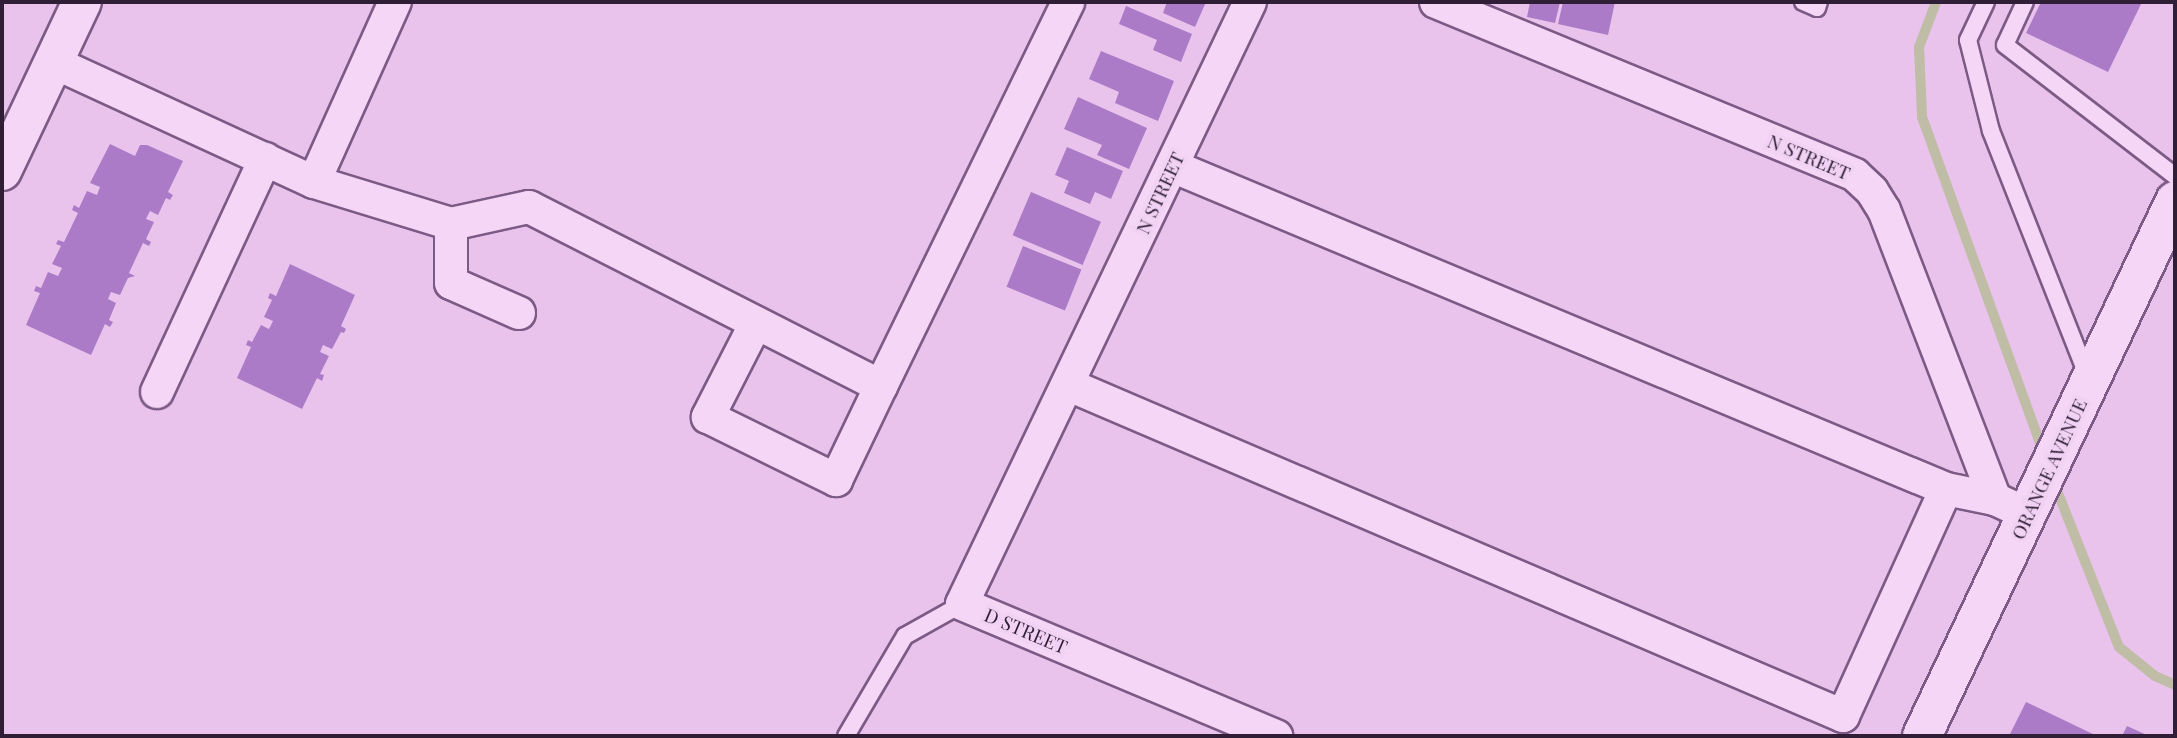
<!DOCTYPE html>
<style>
body{margin:0}
#map{position:relative;width:2177px;height:738px;overflow:hidden;background:#e9c3ec;font-family:"Playfair Display",serif}
div>[style]{position:absolute}
[style*='--x']{left:calc(var(--x)*1px);top:calc(var(--y)*1px);width:calc(var(--w)*1px);rotate:calc(var(--a)*1deg)}
.stream>*{height:10px;margin:-5px;padding:0 5px;transform-origin:5px;border-radius:5px;background:#bfbda5}
.building>*{inset:0;background:#ac7bc8;transform-origin:0 0}
.roads{filter:drop-shadow(2px 0 #7b5b85) drop-shadow(-2px 0 #7b5b85) drop-shadow(0 2px #7b5b85) drop-shadow(0 -2px #7b5b85)}
.lane>*{height:16px;margin:-8px;padding:0 8px;transform-origin:8px;border-radius:8px;background:#f5d6f7}
.street>*{height:32px;margin:-16px;padding:0 16px;transform-origin:16px;border-radius:16px;background:#f5d6f7}
.secondary>*{height:38px;margin:-19px;padding:0 19px;transform-origin:19px;border-radius:19px;background:#f5d6f7}
span{translate:-50% -50%;white-space:nowrap;text-align:center;line-height:1.15;-webkit-text-stroke:7px #f1d2f4;paint-order:stroke}
.street-label{font-size:19px;color:#2f1e36}
.frame{position:absolute;inset:0;border:4px solid #2f1e36;pointer-events:none}
</style>
<div id="map">
<div class="stream">
<i style="--x:1936;--y:2;--w:48;--a:110.7"></i>
<i style="--x:1919;--y:47;--w:70;--a:87.5"></i>
<i style="--x:1922;--y:117;--w:356;--a:70.1"></i>
<i style="--x:2054;--y:483;--w:176;--a:68.4"></i>
<i style="--x:2119;--y:647;--w:46;--a:38.9"></i>
<i style="--x:2155;--y:676;--w:22;--a:24"></i>
</div>
<div class="building">
<i style="clip-path:polygon(1167px 2px,1206px 2px,1195px 27px,1163px 13px)"></i>
<i style="clip-path:polygon(1530px 2px,1560px 2px,1555px 23px,1527px 17px)"></i>
<i style="clip-path:polygon(1563px 2px,1615px 2px,1608px 35px,1558px 24px)"></i>
<i style="clip-path:polygon(2041px 2px,2142px 2px,2108px 72px,2026px 33px)"></i>
<i style="clip-path:polygon(1126px 6px,1192px 34px,1181px 62px,1153px 50px,1157px 40px,1119px 24px)"></i>
<i style="clip-path:polygon(1101px 51px,1174px 81px,1158px 121px,1115px 103px,1119px 92px,1089px 79px)"></i>
<i style="clip-path:polygon(1078px 97px,1147px 128px,1129px 169px,1097px 155px,1102px 145px,1064px 129px)"></i>
<i style="clip-path:polygon(110px 144px,135px 156px,140px 145px,147px 145px,183px 161px,168px 192px,173px 195px,170px 200px,166px 198px,158px 215px,150px 211px,146px 219px,154px 222px,146px 239px,151px 242px,149px 246px,143px 243px,129px 273px,135px 276px,128px 278px,120px 295px,111px 292px,108px 299px,116px 303px,109px 320px,113px 322px,110px 327px,105px 324px,91px 355px,26px 325px,40px 293px,34px 291px,36px 286px,41px 288px,48px 272px,58px 276px,62px 268px,52px 264px,61px 246px,56px 244px,58px 240px,64px 242px,78px 213px,72px 210px,74px 205px,79px 208px,87px 191px,97px 195px,100px 187px,90px 183px)"></i>
<i style="clip-path:polygon(1067px 147px,1123px 171px,1111px 199px,1095px 192px,1090px 204px,1064px 193px,1069px 181px,1055px 175px)"></i>
<i style="left:1031px;top:192px;width:76px;height:47px;rotate:23deg"></i>
<i style="left:1023px;top:246px;width:63px;height:44px;rotate:22deg"></i>
<i style="clip-path:polygon(290px 264px,355px 295px,341px 326px,346px 329px,344px 333px,341px 332px,332px 349px,323px 345px,320px 352px,329px 356px,320px 374px,324px 375px,322px 381px,317px 378px,302px 409px,237px 378px,251px 347px,246px 345px,248px 340px,252px 342px,261px 325px,269px 329px,273px 321px,264px 317px,272px 300px,268px 298px,270px 293px,276px 296px)"></i>
<i style="clip-path:polygon(2026px 702px,2097px 736px,2009px 736px)"></i>
<i style="clip-path:polygon(2127px 726px,2149px 736px,2122px 736px)"></i>
</div>
<div class="roads">
<div class="lane">
<i style="--x:1803;--y:2;--w:15;--a:23"></i>
<i style="--x:1817;--y:8;--w:6;--a:-72"></i>
<i style="--x:1986;--y:2;--w:42;--a:115.3"></i>
<i style="--x:1968;--y:40;--w:94;--a:75.8"></i>
<i style="--x:1991;--y:131;--w:264;--a:68.5"></i>
<i style="--x:2025;--y:2;--w:47;--a:114.9"></i>
<i style="--x:2005;--y:45;--w:215;--a:37.6"></i>
<i style="--x:846;--y:736;--w:116;--a:-59.5"></i>
<i style="--x:905;--y:636;--w:65;--a:-29.3"></i>
</div>
<div class="street">
<i style="--x:1250;--y:2;--w:667;--a:115.57"></i>
<i style="--x:962;--y:604;--w:341;--a:22.8"></i>
<i style="--x:1436;--y:2;--w:453;--a:22.4"></i>
<i style="--x:1855;--y:175;--w:23;--a:43"></i>
<i style="--x:1872;--y:191;--w:22;--a:58"></i>
<i style="--x:1884;--y:210;--w:310;--a:69"></i>
<i style="--x:53;--y:62;--w:287;--a:24.7"></i>
<i style="--x:314;--y:182;--w:197;--a:-65.8"></i>
<i style="--x:1172;--y:166;--w:839;--a:22.65"></i>
<i style="--x:1946;--y:489;--w:50;--a:11.5"></i>
<i style="--x:1995;--y:499;--w:35;--a:25"></i>
<i style="--x:314;--y:182;--w:143;--a:17"></i>
<i style="--x:519;--y:313;--w:74;--a:-156.2"></i>
<i style="--x:451;--y:283;--w:59;--a:-90"></i>
<i style="--x:451;--y:224;--w:80;--a:-12.3"></i>
<i style="--x:529;--y:207;--w:395;--a:27"></i>
<i style="--x:881;--y:386;--w:427;--a:-64"></i>
<i style="--x:756;--y:323;--w:106;--a:117.1"></i>
<i style="--x:708;--y:417;--w:143;--a:26.2"></i>
<i style="--x:836;--y:480;--w:104;--a:-64.4"></i>
<i style="--x:1069;--y:385;--w:842;--a:23.15"></i>
<i style="--x:1843;--y:716;--w:249;--a:-65.6"></i>
<i style="--x:157;--y:392;--w:257;--a:-65.1"></i>
</div>
<div class="secondary">
<i style="--x:2;--y:171;--w:187;--a:-64.7"></i>
<i style="--x:1922;--y:736;--w:592;--a:-64.69"></i>
</div>
</div>
<div class="street-label">
<span style="left:1809px;top:157px;rotate:23deg">N STREET</span>
<span style="left:1160px;top:193px;rotate:-65deg">N STREET</span>
<span style="left:2049px;top:469px;rotate:-65deg">ORANGE AVENUE</span>
<span style="left:1026px;top:631px;rotate:23deg">D STREET</span>
</div>
<div class="frame"></div>
</div>
